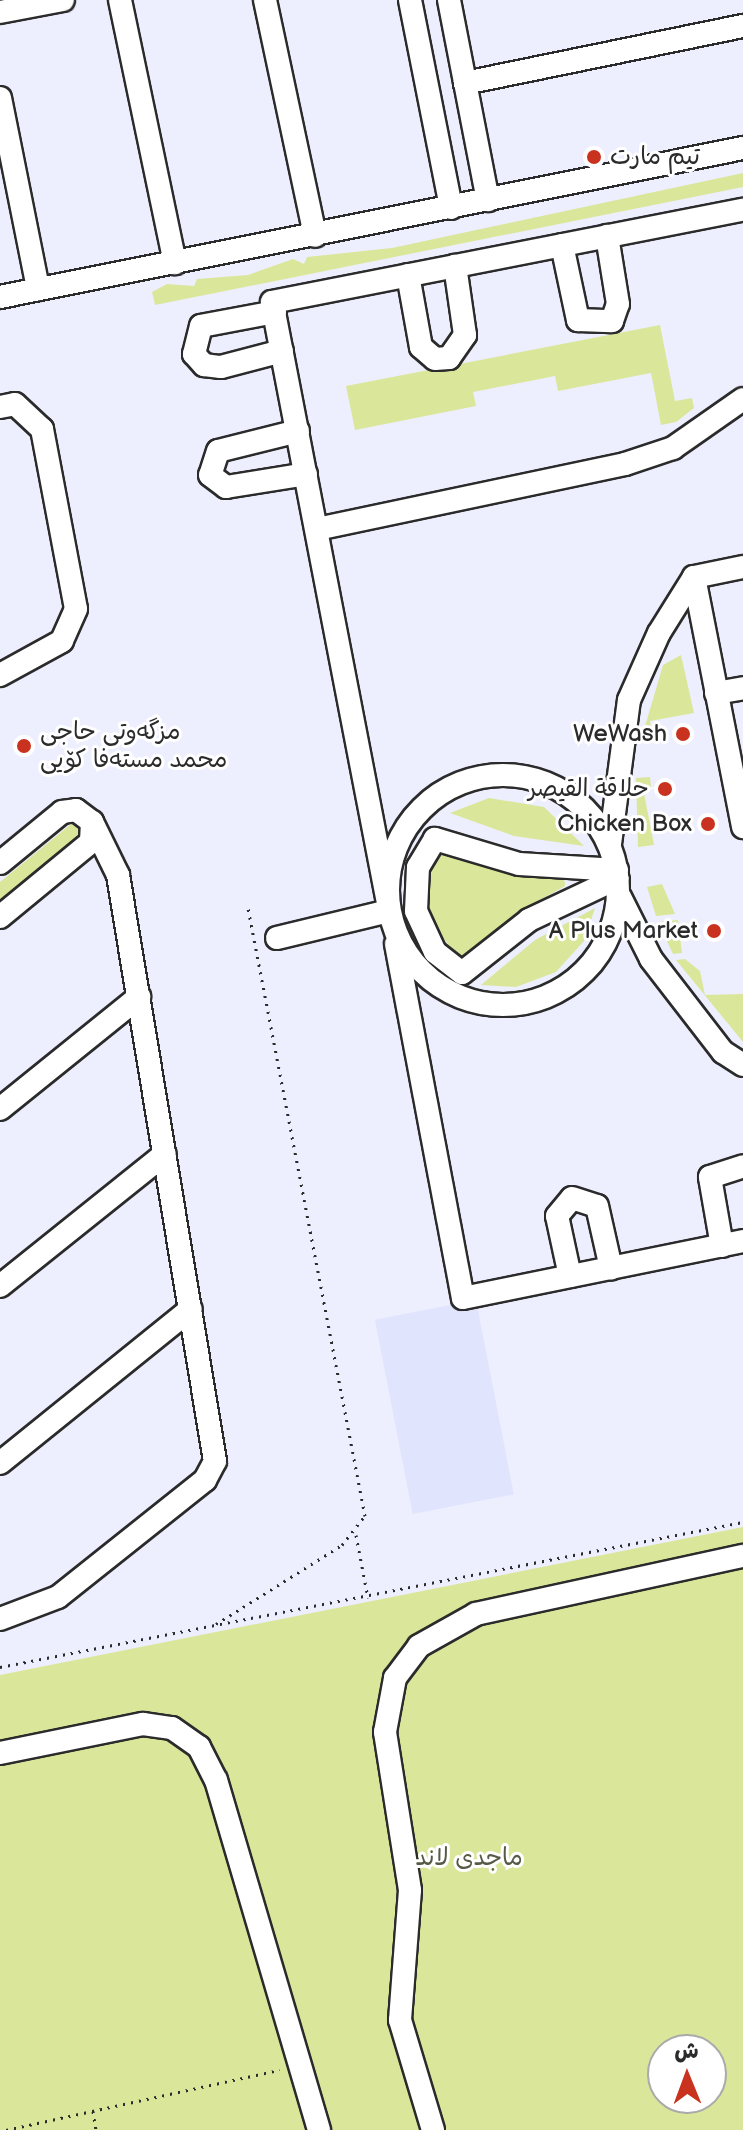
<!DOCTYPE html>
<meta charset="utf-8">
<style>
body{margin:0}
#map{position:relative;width:743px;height:2130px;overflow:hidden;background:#edeffe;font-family:"Balsamiq Sans","Playpen Sans Arabic",sans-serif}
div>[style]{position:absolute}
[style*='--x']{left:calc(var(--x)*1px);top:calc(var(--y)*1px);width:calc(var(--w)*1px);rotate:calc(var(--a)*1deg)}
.built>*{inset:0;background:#e0e4fd;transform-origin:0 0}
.green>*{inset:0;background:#dae699}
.path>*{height:3px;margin-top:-1.5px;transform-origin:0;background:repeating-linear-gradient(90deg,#2b2b2b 0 2px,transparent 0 8px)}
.roads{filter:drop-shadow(2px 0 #2b2b2b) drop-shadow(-2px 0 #2b2b2b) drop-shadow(0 2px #2b2b2b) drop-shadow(0 -2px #2b2b2b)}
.minor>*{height:22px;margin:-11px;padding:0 11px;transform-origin:11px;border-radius:11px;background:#fff}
.minor>.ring{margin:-11px;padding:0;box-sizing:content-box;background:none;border:22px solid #fff;border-radius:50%}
.dots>*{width:22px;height:22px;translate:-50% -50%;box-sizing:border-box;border:4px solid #fff;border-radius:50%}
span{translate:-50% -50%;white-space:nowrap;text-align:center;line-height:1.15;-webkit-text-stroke:6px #fff;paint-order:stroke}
.poi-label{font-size:24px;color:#2b2b2b}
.left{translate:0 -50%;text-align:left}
.right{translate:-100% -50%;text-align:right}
.park-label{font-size:24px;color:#575a46}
.north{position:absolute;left:647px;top:2034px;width:80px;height:80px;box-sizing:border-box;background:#fff;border:2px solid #aaa;border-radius:50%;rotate:359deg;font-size:22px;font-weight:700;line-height:32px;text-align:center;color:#2b2b2b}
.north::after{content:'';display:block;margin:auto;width:28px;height:36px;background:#c8321e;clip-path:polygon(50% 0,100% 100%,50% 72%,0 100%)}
</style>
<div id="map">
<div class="built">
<i style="left:476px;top:1300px;width:198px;height:103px;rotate:79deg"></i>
</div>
<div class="green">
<i style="clip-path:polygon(743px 173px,743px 187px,155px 305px,152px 292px,167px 284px,194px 286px,197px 279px,248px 275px,293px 259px,304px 264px,307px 257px,392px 248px)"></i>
<i style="clip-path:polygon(660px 325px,675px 401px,692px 398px,694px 408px,676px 422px,661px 425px,651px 373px,558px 391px,555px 376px,473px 392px,476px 406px,355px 430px,346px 386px)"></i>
<i style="clip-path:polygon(681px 655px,694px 713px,650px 721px,653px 740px,641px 740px,663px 665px)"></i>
<i style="clip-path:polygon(650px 777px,651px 787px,643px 788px,654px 845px,638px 847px,636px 778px)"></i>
<i style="clip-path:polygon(489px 798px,544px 807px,584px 846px,514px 836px,450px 813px)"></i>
<i style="clip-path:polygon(71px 824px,81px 826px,80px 835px,0 900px,0 882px)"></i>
<i style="clip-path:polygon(436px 846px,564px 874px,565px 886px,512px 916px,462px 965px,427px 914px,424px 886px)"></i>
<i style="clip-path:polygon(662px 884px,675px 914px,656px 916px,647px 887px)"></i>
<i style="clip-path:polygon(595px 908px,584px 941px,556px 972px,516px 987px,481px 985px,535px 940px)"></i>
<i style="clip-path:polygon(678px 920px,682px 953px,673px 954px,658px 922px)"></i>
<i style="clip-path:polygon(685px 959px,700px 971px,705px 995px,743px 994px,743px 1042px,676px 960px)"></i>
<i style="clip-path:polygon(evenodd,743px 1527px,743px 2130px,0 2130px,0 1675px,743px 1527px,663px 2050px,711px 2050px,711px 2098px,663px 2098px,663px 2050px)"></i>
</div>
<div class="path">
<i style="--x:356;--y:1535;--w:64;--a:79.2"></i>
<i style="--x:216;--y:1624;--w:149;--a:-32.1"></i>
<i style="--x:342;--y:1545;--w:37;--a:-52"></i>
<i style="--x:365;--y:1516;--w:619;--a:-100.89"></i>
<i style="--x:0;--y:1667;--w:757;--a:-11.04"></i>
<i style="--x:93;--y:2111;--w:19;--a:81"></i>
<i style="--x:6;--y:2130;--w:280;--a:-12.4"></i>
</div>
<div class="roads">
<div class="minor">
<i style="--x:120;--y:0;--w:269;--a:78.2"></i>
<i style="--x:265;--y:0;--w:241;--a:78"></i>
<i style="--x:410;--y:0;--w:212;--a:78.8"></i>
<i style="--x:449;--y:0;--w:204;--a:79"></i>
<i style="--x:0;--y:12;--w:64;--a:-10.8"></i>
<i style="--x:465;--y:83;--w:284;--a:-11.6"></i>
<i style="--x:0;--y:98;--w:195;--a:78.7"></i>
<i style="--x:562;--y:245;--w:77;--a:78"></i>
<i style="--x:578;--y:320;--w:34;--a:2"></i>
<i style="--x:612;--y:321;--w:18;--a:-71"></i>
<i style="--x:618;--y:304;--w:69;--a:-99.2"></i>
<i style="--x:408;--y:275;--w:73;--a:79.8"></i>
<i style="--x:421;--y:347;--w:18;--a:41"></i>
<i style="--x:435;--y:359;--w:14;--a:-4"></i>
<i style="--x:449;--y:358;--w:28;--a:-55"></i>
<i style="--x:465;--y:335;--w:70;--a:-98.2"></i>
<i style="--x:0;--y:297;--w:758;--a:-11.34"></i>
<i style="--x:275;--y:312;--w:75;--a:169.3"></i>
<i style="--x:201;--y:326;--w:29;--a:104"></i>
<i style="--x:194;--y:354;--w:15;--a:48"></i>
<i style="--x:204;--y:365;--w:17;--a:7"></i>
<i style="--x:221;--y:367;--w:63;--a:-14.7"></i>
<i style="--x:0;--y:407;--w:15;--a:-11"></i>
<i style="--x:15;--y:404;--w:37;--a:43"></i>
<i style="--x:42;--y:429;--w:183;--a:79.3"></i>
<i style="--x:76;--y:609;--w:35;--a:114"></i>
<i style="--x:62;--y:641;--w:71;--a:151.3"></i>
<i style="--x:298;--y:431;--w:82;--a:166"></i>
<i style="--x:218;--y:451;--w:25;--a:108"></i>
<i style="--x:210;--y:475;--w:20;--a:37"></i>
<i style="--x:226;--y:487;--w:81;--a:-9.2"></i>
<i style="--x:317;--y:529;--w:315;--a:-11.9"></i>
<i style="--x:625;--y:464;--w:51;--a:-18.4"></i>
<i style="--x:673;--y:448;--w:85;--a:-35"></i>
<i style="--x:694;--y:577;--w:255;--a:78.9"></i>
<i style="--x:716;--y:693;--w:27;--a:-10"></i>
<i class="ring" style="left:388px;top:775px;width:208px;height:208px"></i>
<i style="--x:610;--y:844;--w:145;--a:-82.5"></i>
<i style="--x:629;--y:700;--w:73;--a:-65.9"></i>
<i style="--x:659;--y:633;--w:66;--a:-58"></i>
<i style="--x:694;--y:577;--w:50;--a:-11.5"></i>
<i style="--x:0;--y:863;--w:80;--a:-39.4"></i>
<i style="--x:62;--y:812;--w:14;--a:-8"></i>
<i style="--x:76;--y:810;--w:20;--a:37"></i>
<i style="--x:92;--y:822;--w:20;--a:93"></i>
<i style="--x:91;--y:842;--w:118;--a:140.5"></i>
<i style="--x:617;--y:870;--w:98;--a:-176.5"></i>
<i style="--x:519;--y:864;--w:88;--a:-163.4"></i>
<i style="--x:435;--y:839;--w:33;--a:121"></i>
<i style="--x:418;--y:867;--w:44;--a:92.6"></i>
<i style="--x:416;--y:911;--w:45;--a:65.1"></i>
<i style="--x:435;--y:952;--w:34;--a:38"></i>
<i style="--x:462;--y:973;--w:85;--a:-38.3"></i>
<i style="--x:529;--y:920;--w:98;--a:-25.3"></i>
<i style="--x:620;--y:897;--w:69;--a:63.4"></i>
<i style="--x:651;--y:959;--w:118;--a:52.3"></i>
<i style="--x:723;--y:1052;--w:24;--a:33"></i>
<i style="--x:388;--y:903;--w:612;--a:-100.92"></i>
<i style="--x:272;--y:302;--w:480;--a:-11.1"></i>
<i style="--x:277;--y:938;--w:115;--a:-13.6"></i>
<i style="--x:396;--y:944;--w:360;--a:79.3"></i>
<i style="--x:463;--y:1298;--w:286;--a:-11.5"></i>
<i style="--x:0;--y:1109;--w:179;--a:-38.9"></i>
<i style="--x:722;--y:1246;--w:70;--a:-99.9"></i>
<i style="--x:710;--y:1177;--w:35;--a:-18"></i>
<i style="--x:570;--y:1276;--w:61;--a:-102.2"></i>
<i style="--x:557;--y:1216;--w:23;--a:-50"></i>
<i style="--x:572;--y:1198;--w:26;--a:18"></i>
<i style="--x:597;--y:1206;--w:64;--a:77.3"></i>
<i style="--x:0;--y:1286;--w:211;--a:-38.7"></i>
<i style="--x:0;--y:1463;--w:245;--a:-38.9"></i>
<i style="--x:0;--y:1619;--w:62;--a:-20.8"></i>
<i style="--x:58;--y:1597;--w:188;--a:-38.5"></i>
<i style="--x:205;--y:1480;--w:21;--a:-62"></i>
<i style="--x:215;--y:1461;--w:594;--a:-99.4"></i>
<i style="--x:118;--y:875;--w:59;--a:-116.1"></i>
<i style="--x:0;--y:1753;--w:146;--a:-11.5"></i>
<i style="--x:143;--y:1724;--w:29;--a:8"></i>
<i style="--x:172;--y:1728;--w:33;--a:35"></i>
<i style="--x:199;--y:1747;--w:37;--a:63"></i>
<i style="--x:216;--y:1780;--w:365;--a:73.6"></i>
<i style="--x:433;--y:2130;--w:115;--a:-106.7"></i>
<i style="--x:400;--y:2020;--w:130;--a:-85.6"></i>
<i style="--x:410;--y:1890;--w:160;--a:-99"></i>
<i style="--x:385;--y:1732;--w:55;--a:-79.5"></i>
<i style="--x:395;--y:1678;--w:40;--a:-53"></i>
<i style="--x:419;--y:1646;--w:65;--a:-29.3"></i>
<i style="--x:476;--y:1614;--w:273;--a:-12.3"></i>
</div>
</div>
<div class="dots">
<i style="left:594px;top:157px;background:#c8321e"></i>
<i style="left:683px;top:734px;background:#c8321e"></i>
<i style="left:24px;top:746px;background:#c8321e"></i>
<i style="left:665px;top:789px;background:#c8321e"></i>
<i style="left:708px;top:824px;background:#c8321e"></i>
<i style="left:714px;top:931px;background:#c8321e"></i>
</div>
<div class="poi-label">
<span class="left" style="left:610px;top:157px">تيم مارت</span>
<span class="left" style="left:40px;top:746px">مزگەوتی حاجی<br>محمد مستەفا کۆیی</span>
<span class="right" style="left:667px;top:734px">WeWash</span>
<span class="right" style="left:649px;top:789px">حلاقة القيصر</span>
<span class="right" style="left:692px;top:824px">Chicken Box</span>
<span class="right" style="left:698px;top:931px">A Plus Market</span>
</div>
<div class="park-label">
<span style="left:469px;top:1858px">ماجدی لاند</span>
</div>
<div class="north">ش</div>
</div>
